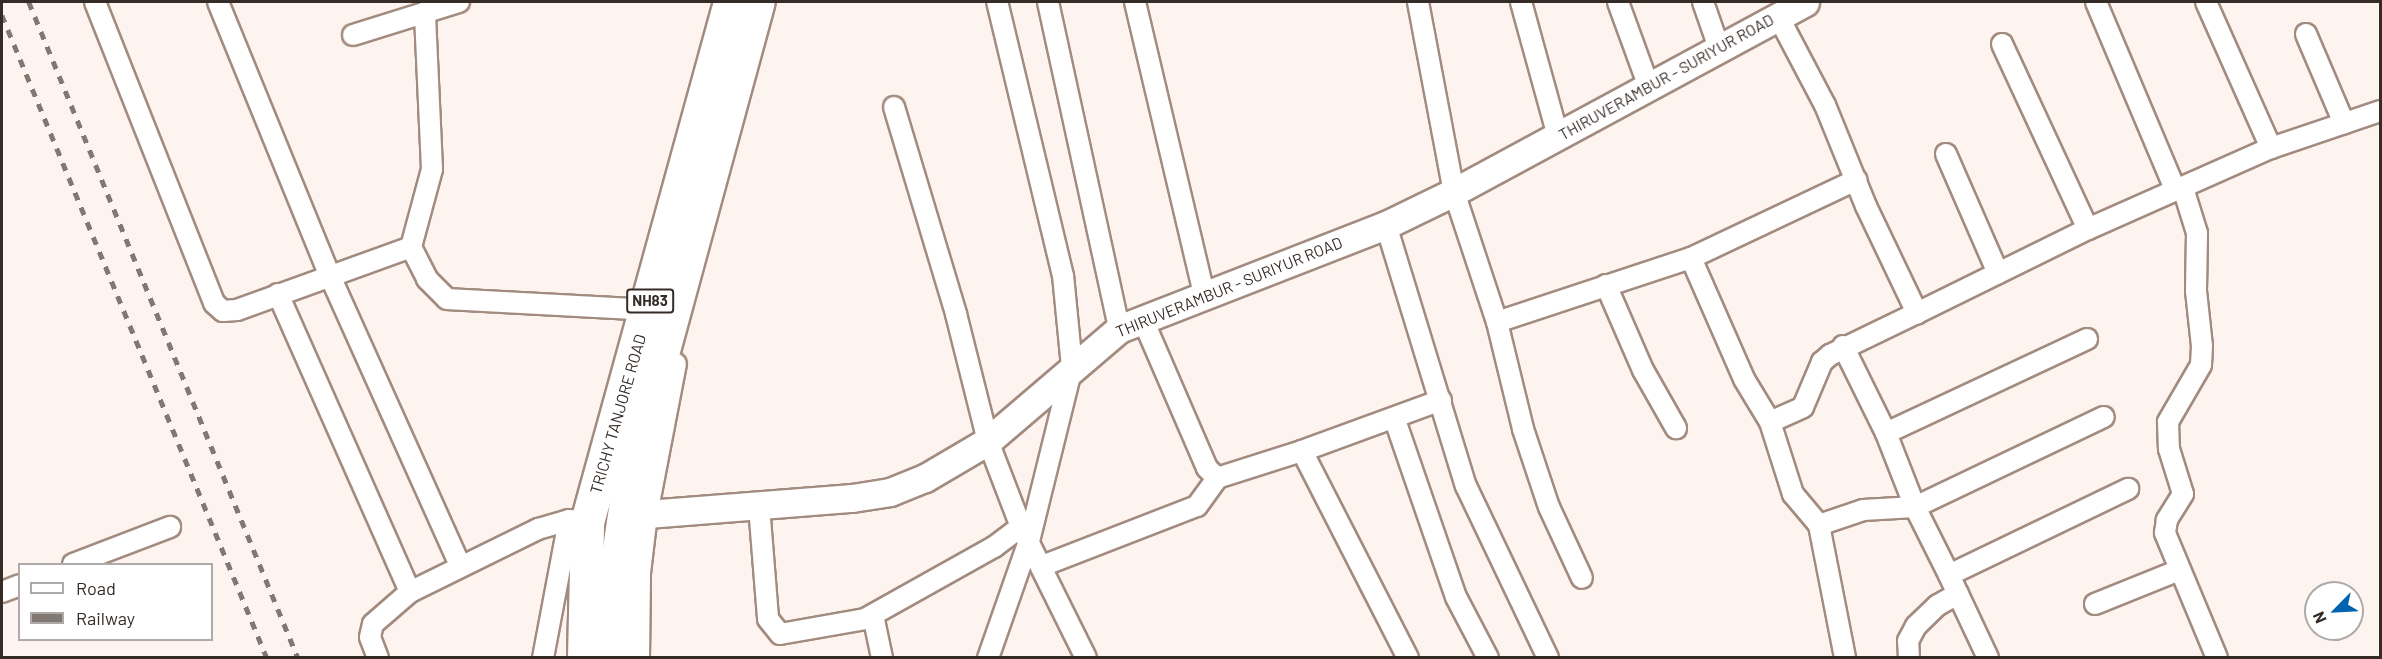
<!DOCTYPE html>
<style>
body{margin:0}
#map{position:relative;width:2382px;height:659px;overflow:hidden;background:#fef4ef;font-family:Barlow,sans-serif}
div>[style]{position:absolute}
[style*='--x']{left:calc(var(--x)*1px);top:calc(var(--y)*1px);width:calc(var(--w)*1px);rotate:calc(var(--a)*1deg)}
.roads{filter:drop-shadow(2px 0 #a28b7f) drop-shadow(-2px 0 #a28b7f) drop-shadow(0 2px #a28b7f) drop-shadow(0 -2px #a28b7f)}
.street>*{height:20px;margin:-10px;padding:0 10px;transform-origin:10px;border-radius:10px;background:#fff}
.secondary>*{height:27px;margin:-13.5px;padding:0 13.5px;transform-origin:13.5px;border-radius:13.5px;background:#fff}
.highway>*{height:33px;margin:-16.5px;padding:0 16.5px;transform-origin:16.5px;border-radius:16.5px;background:#fff}
.rail>*{height:4.5px;margin-top:-2.25px;transform-origin:0;background:repeating-linear-gradient(90deg,#827873 0 8px,transparent 0 16px)}
span{translate:-50% -50%;white-space:nowrap;text-align:center;line-height:1.15;-webkit-text-stroke:5px #fff;paint-order:stroke}
.shield-label span{padding:2px 4px;background:#fff;border:2px solid;border-radius:4px;-webkit-text-stroke-width:0}
.shield-label{font-size:15px;color:#352b27;font-weight:700}
.street-label{font-size:16px;color:#352b27}
.frame{position:absolute;inset:0;border:3px solid #352b27;pointer-events:none}
.legend{position:absolute;left:18px;top:563px;width:195px;height:78px;box-sizing:border-box;background:#fff;border:2px solid #aeaaa9;margin:0;padding:8px 10px;list-style:none;font-size:18px;color:#352b27}
.legend li{display:flex;align-items:center;gap:12px;height:30px}
.legend b{width:30px;border:2px solid #aeaaa9}
.north{position:absolute;left:2304px;top:581px;width:60px;height:60px;box-sizing:border-box;background:#fff;border:2px solid #aeaaa9;border-radius:50%;rotate:246deg;font-size:16px;font-weight:700;line-height:24px;text-align:center;color:#352b27}
.north::after{content:'';display:block;margin:auto;width:21px;height:27px;background:#0163af;clip-path:polygon(50% 0,100% 100%,50% 72%,0 100%)}
</style>
<div id="map">
<div class="roads">
<div class="street">
<i style="--x:95;--y:2;--w:324;--a:68.4"></i>
<i style="--x:214;--y:303;--w:12;--a:42"></i>
<i style="--x:223;--y:311;--w:14;--a:-4"></i>
<i style="--x:237;--y:310;--w:185;--a:-19.9"></i>
<i style="--x:411;--y:247;--w:36;--a:63"></i>
<i style="--x:427;--y:279;--w:28;--a:45"></i>
<i style="--x:447;--y:299;--w:200;--a:3.1"></i>
<i style="--x:218;--y:2;--w:296;--a:67.8"></i>
<i style="--x:330;--y:276;--w:317;--a:65.8"></i>
<i style="--x:1048;--y:2;--w:335;--a:77.7"></i>
<i style="--x:1135;--y:2;--w:303;--a:76.7"></i>
<i style="--x:1418;--y:2;--w:193;--a:79.3"></i>
<i style="--x:1454;--y:192;--w:137;--a:71.7"></i>
<i style="--x:1497;--y:322;--w:204;--a:-18.3"></i>
<i style="--x:1691;--y:258;--w:183;--a:-25.3"></i>
<i style="--x:1521;--y:2;--w:139;--a:74.6"></i>
<i style="--x:1618;--y:2;--w:90;--a:70"></i>
<i style="--x:1703;--y:2;--w:49;--a:70.8"></i>
<i style="--x:2096;--y:2;--w:205;--a:67.1"></i>
<i style="--x:2206;--y:2;--w:160;--a:66"></i>
<i style="--x:1778;--y:16;--w:101;--a:62.2"></i>
<i style="--x:1825;--y:105;--w:109;--a:67.9"></i>
<i style="--x:1866;--y:206;--w:119;--a:64.5"></i>
<i style="--x:1917;--y:313;--w:191;--a:-26.2"></i>
<i style="--x:2088;--y:229;--w:200;--a:-23.9"></i>
<i style="--x:2271;--y:148;--w:115;--a:-18.7"></i>
<i style="--x:2306;--y:34;--w:97;--a:66.9"></i>
<i style="--x:353;--y:35;--w:111;--a:-17.3"></i>
<i style="--x:2002;--y:44;--w:204;--a:65.1"></i>
<i style="--x:894;--y:107;--w:216;--a:73.3"></i>
<i style="--x:956;--y:314;--w:131;--a:75.9"></i>
<i style="--x:988;--y:441;--w:92;--a:69"></i>
<i style="--x:1021;--y:527;--w:146;--a:63.6"></i>
<i style="--x:1946;--y:154;--w:130;--a:66.4"></i>
<i style="--x:2183;--y:188;--w:47;--a:72.7"></i>
<i style="--x:2197;--y:233;--w:58;--a:91"></i>
<i style="--x:2196;--y:291;--w:55;--a:83.8"></i>
<i style="--x:2202;--y:346;--w:19;--a:93"></i>
<i style="--x:2201;--y:365;--w:66;--a:120.1"></i>
<i style="--x:2168;--y:422;--w:27;--a:88"></i>
<i style="--x:2169;--y:449;--w:47;--a:72.7"></i>
<i style="--x:2183;--y:494;--w:31;--a:122"></i>
<i style="--x:2167;--y:520;--w:13;--a:99"></i>
<i style="--x:2165;--y:533;--w:135;--a:67.4"></i>
<i style="--x:1386;--y:225;--w:273;--a:73"></i>
<i style="--x:1466;--y:486;--w:191;--a:64.5"></i>
<i style="--x:411;--y:247;--w:81;--a:-74.9"></i>
<i style="--x:432;--y:169;--w:157;--a:-92.6"></i>
<i style="--x:1691;--y:258;--w:132;--a:66.3"></i>
<i style="--x:1744;--y:379;--w:50;--a:58.8"></i>
<i style="--x:1770;--y:422;--w:76;--a:72.3"></i>
<i style="--x:1793;--y:494;--w:40;--a:50"></i>
<i style="--x:1819;--y:525;--w:46;--a:-18.8"></i>
<i style="--x:1863;--y:510;--w:52;--a:-3.3"></i>
<i style="--x:1915;--y:507;--w:209;--a:-25.5"></i>
<i style="--x:1606;--y:285;--w:93;--a:66.5"></i>
<i style="--x:1643;--y:370;--w:67;--a:60.4"></i>
<i style="--x:278;--y:294;--w:326;--a:66.1"></i>
<i style="--x:1143;--y:320;--w:161;--a:66.6"></i>
<i style="--x:1207;--y:468;--w:14;--a:45"></i>
<i style="--x:1217;--y:478;--w:89;--a:-17.6"></i>
<i style="--x:1302;--y:451;--w:233;--a:62.9"></i>
<i style="--x:1497;--y:322;--w:110;--a:76.3"></i>
<i style="--x:1523;--y:429;--w:82;--a:71.6"></i>
<i style="--x:1549;--y:507;--w:78;--a:65.1"></i>
<i style="--x:2087;--y:339;--w:222;--a:154.9"></i>
<i style="--x:1886;--y:433;--w:79;--a:68.6"></i>
<i style="--x:1915;--y:507;--w:76;--a:63.4"></i>
<i style="--x:1949;--y:575;--w:199;--a:-25.7"></i>
<i style="--x:1843;--y:346;--w:97;--a:63.7"></i>
<i style="--x:1395;--y:420;--w:187;--a:71"></i>
<i style="--x:1456;--y:597;--w:69;--a:62.3"></i>
<i style="--x:1770;--y:422;--w:36;--a:-24"></i>
<i style="--x:1803;--y:407;--w:49;--a:-67.1"></i>
<i style="--x:1822;--y:362;--w:11;--a:-41"></i>
<i style="--x:1830;--y:355;--w:97;--a:-25.8"></i>
<i style="--x:1302;--y:451;--w:148;--a:-20.1"></i>
<i style="--x:759;--y:506;--w:113;--a:85.4"></i>
<i style="--x:768;--y:619;--w:19;--a:51"></i>
<i style="--x:780;--y:634;--w:86;--a:-10"></i>
<i style="--x:865;--y:619;--w:148;--a:-29.2"></i>
<i style="--x:994;--y:547;--w:34;--a:-37"></i>
<i style="--x:1819;--y:525;--w:136;--a:78.9"></i>
<i style="--x:73;--y:564;--w:104;--a:-20.9"></i>
<i style="--x:1042;--y:566;--w:166;--a:-21.2"></i>
<i style="--x:1197;--y:506;--w:34;--a:-54"></i>
<i style="--x:1949;--y:575;--w:92;--a:64.8"></i>
<i style="--x:2;--y:592;--w:19;--a:-21"></i>
<i style="--x:2095;--y:604;--w:91;--a:-22"></i>
<i style="--x:873;--y:615;--w:44;--a:78.2"></i>
<i style="--x:378;--y:658;--w:22;--a:-111"></i>
<i style="--x:370;--y:637;--w:13;--a:-77"></i>
<i style="--x:373;--y:624;--w:49;--a:-40.9"></i>
<i style="--x:410;--y:592;--w:143;--a:-26.2"></i>
<i style="--x:538;--y:529;--w:32;--a:-16"></i>
<i style="--x:569;--y:520;--w:18;--a:6"></i>
<i style="--x:543;--y:658;--w:140;--a:-79.3"></i>
<i style="--x:639;--y:658;--w:85;--a:-89.3"></i>
<i style="--x:640;--y:573;--w:59;--a:-83.2"></i>
<i style="--x:647;--y:514;--w:153;--a:-79.1"></i>
<i style="--x:988;--y:658;--w:124;--a:-70.7"></i>
<i style="--x:1029;--y:541;--w:179;--a:-76.1"></i>
<i style="--x:1072;--y:367;--w:91;--a:-95.6"></i>
<i style="--x:1063;--y:276;--w:282;--a:-103.5"></i>
<i style="--x:1909;--y:658;--w:17;--a:-93"></i>
<i style="--x:1908;--y:641;--w:17;--a:-62"></i>
<i style="--x:1916;--y:626;--w:30;--a:-44"></i>
<i style="--x:1938;--y:605;--w:23;--a:-29"></i>
</div>
<div class="secondary">
<i style="--x:647;--y:514;--w:206;--a:-4.5"></i>
<i style="--x:852;--y:498;--w:38;--a:-9"></i>
<i style="--x:890;--y:492;--w:38;--a:-22"></i>
<i style="--x:925;--y:478;--w:73;--a:-30.4"></i>
<i style="--x:988;--y:441;--w:172;--a:-40.5"></i>
<i style="--x:1119;--y:329;--w:287;--a:-21.3"></i>
<i style="--x:1386;--y:225;--w:76;--a:-25.9"></i>
<i style="--x:1454;--y:192;--w:399;--a:-28.4"></i>
</div>
<div class="highway">
<i style="--x:584;--y:658;--w:136;--a:-88.7"></i>
<i style="--x:587;--y:522;--w:539;--a:-74.62"></i>
<i style="--x:617;--y:658;--w:96;--a:-90"></i>
<i style="--x:617;--y:562;--w:95;--a:-81.5"></i>
<i style="--x:631;--y:468;--w:483;--a:-74.8"></i>
</div>
</div>
<div class="rail">
<i style="--x:29;--y:2;--w:709;--a:67.7"></i>
<i style="--x:2;--y:15;--w:695;--a:67.6"></i>
</div>
<div class="shield-label">
<span style="left:650px;top:301px">NH83</span>
</div>
<div class="street-label">
<span style="left:1666px;top:77px;rotate:-29deg">THIRUVERAMBUR - SURIYUR ROAD</span>
<span style="left:1229px;top:287px;rotate:-22deg">THIRUVERAMBUR - SURIYUR ROAD</span>
<span style="left:618px;top:414px;rotate:-74deg">TRICHY TANJORE ROAD</span>
</div>
<div class="frame"></div>
<ul class="legend">
<li><b style="height:8px;background:#fff"></b>Road</li>
<li><b style="height:8px;background:#827873"></b>Railway</li>
</ul>
<div class="north">N</div>
</div>
